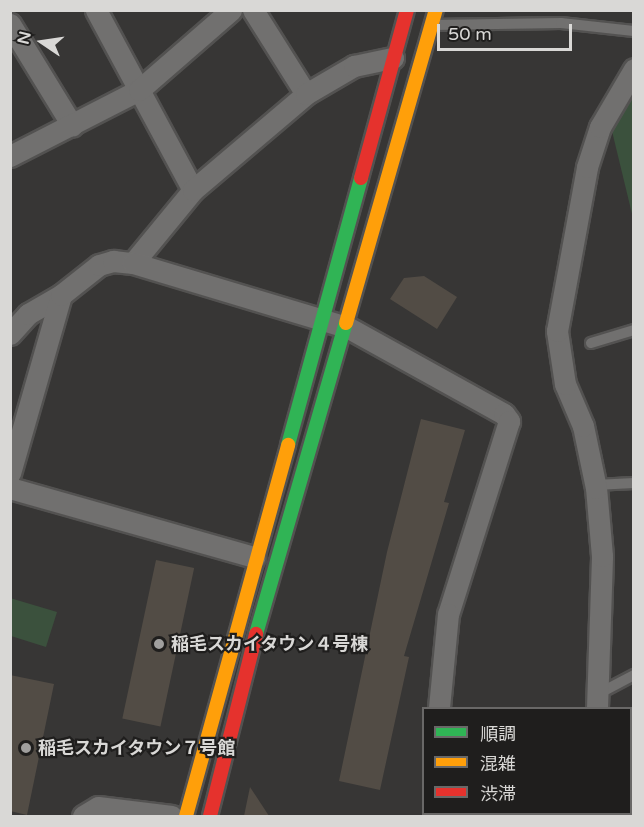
<!DOCTYPE html>
<meta charset="utf-8">
<style>
body{margin:0}
#map{position:relative;width:644px;height:827px;overflow:hidden;background:#373635;font-family:"Varela Round","Noto Sans JP",sans-serif}
div>[style]{position:absolute}
[style*='--x']{left:calc(var(--x)*1px);top:calc(var(--y)*1px);width:calc(var(--w)*1px);rotate:calc(var(--a)*1deg)}
.green>*{inset:0;background:#3b513d}
.building>*{inset:0;background:#524c45;transform-origin:0 0}
.roads{filter:drop-shadow(2px 0 #535251) drop-shadow(-2px 0 #535251) drop-shadow(0 2px #535251) drop-shadow(0 -2px #535251)}
.lane>*{height:10px;margin:-5px;padding:0 5px;transform-origin:5px;border-radius:5px;background:#71706f}
.street>*{height:21px;margin:-10.5px;padding:0 10.5px;transform-origin:10.5px;border-radius:10.5px;background:#71706f}
.fast>*{height:14px;margin:-7px;padding:0 7px;transform-origin:7px;border-radius:7px;background:#30b455}
.slow>*{height:14px;margin:-7px;padding:0 7px;transform-origin:7px;border-radius:7px;background:#ff9f0a}
.jam>*{height:14px;margin:-7px;padding:0 7px;transform-origin:7px;border-radius:7px;background:#e5322d}
.dots>*{width:16px;height:16px;translate:-50% -50%;box-sizing:border-box;border:3px solid #1f1e1d;border-radius:50%}
span{translate:-50% -50%;white-space:nowrap;text-align:center;line-height:1.15;-webkit-text-stroke:4.5px #1f1e1d;paint-order:stroke}
.poi-label{font-size:18px;color:#d9d8d6;font-weight:700}
.left{translate:0 -50%;text-align:left}
.frame{position:absolute;inset:0;border:12px solid #d9d8d6;pointer-events:none}
.legend{position:absolute;left:422px;top:707px;width:210px;height:108px;box-sizing:border-box;background:#1f1e1d;border:2px solid #696867;margin:0;padding:8px 10px;list-style:none;font-size:18px;color:#d9d8d6}
.legend li{display:flex;align-items:center;gap:12px;height:30px}
.legend b{width:30px;border:2px solid #696867}
.north{position:absolute;left:12px;top:12px;width:60px;height:60px;-webkit-text-stroke:4px #1f1e1d;paint-order:stroke;rotate:283deg;font-size:16px;font-weight:700;line-height:24px;text-align:center;color:#d9d8d6}
.north::after{content:'';display:block;margin:auto;width:21px;height:27px;background:#d9d8d6;clip-path:polygon(50% 0,100% 100%,50% 72%,0 100%)}
.scale{position:absolute;left:437px;top:24px;width:135px;height:27px;box-sizing:border-box;border:3px solid #d9d8d6;border-top:0;padding-left:8px;font-size:18px;line-height:21px;white-space:nowrap;color:#d9d8d6;-webkit-text-stroke:4px #1f1e1d;paint-order:stroke}
</style>
<div id="map">
<div class="green">
<i style="clip-path:polygon(633px 85px,633px 218px,611px 127px)"></i>
<i style="clip-path:polygon(10px 598px,57px 612px,46px 647px,11px 636px)"></i>
</div>
<div class="building">
<i style="clip-path:polygon(424px 276px,457px 297px,437px 329px,390px 299px,404px 278px)"></i>
<i style="clip-path:polygon(421px 419px,465px 430px,444px 502px,449px 503px,404px 656px,409px 657px,380px 790px,339px 781px,387px 552px)"></i>
<i style="left:156px;top:560px;width:39px;height:162px;rotate:12deg"></i>
<i style="clip-path:polygon(10px 675px,54px 684px,27px 815px,10px 811px)"></i>
<i style="clip-path:polygon(250px 787px,269px 816px,244px 816px)"></i>
</div>
<div class="roads">
<div class="lane">
<i style="--x:432;--y:25;--w:129;--a:-0.9"></i>
<i style="--x:561;--y:23;--w:73;--a:6.3"></i>
<i style="--x:591;--y:343;--w:45;--a:-16.8"></i>
<i style="--x:595;--y:485;--w:39;--a:-3"></i>
<i style="--x:598;--y:694;--w:41;--a:-27.8"></i>
<i style="--x:630;--y:797;--w:4;--a:0"></i>
</div>
<div class="street">
<i style="--x:96;--y:10;--w:204;--a:61.7"></i>
<i style="--x:253;--y:10;--w:99;--a:57.8"></i>
<i style="--x:10;--y:24;--w:119;--a:58.5"></i>
<i style="--x:10;--y:156;--w:145;--a:-27.1"></i>
<i style="--x:139;--y:90;--w:122;--a:-41"></i>
<i style="--x:133;--y:263;--w:94;--a:-50.6"></i>
<i style="--x:193;--y:190;--w:148;--a:-40.3"></i>
<i style="--x:306;--y:94;--w:56;--a:-30.3"></i>
<i style="--x:354;--y:66;--w:40;--a:-12"></i>
<i style="--x:10;--y:334;--w:27;--a:-48"></i>
<i style="--x:28;--y:314;--w:38;--a:-30"></i>
<i style="--x:10;--y:473;--w:185;--a:-74"></i>
<i style="--x:61;--y:295;--w:48;--a:-38.3"></i>
<i style="--x:99;--y:265;--w:15;--a:-16"></i>
<i style="--x:113;--y:261;--w:20;--a:6"></i>
<i style="--x:133;--y:263;--w:223;--a:16.7"></i>
<i style="--x:347;--y:327;--w:179;--a:29"></i>
<i style="--x:504;--y:414;--w:9;--a:54"></i>
<i style="--x:509;--y:421;--w:202;--a:107.5"></i>
<i style="--x:448;--y:614;--w:94;--a:95.5"></i>
<i style="--x:10;--y:488;--w:254;--a:15.8"></i>
<i style="--x:597;--y:708;--w:152;--a:-88.1"></i>
<i style="--x:602;--y:556;--w:68;--a:-95"></i>
<i style="--x:596;--y:488;--w:63;--a:-101.8"></i>
<i style="--x:583;--y:426;--w:46;--a:-113.2"></i>
<i style="--x:565;--y:384;--w:54;--a:-98.6"></i>
<i style="--x:557;--y:331;--w:167;--a:-79.6"></i>
<i style="--x:587;--y:167;--w:42;--a:-72"></i>
<i style="--x:600;--y:127;--w:67;--a:-59.6"></i>
<i style="--x:456;--y:814;--w:3;--a:45"></i>
<i style="--x:83;--y:816;--w:17;--a:-31"></i>
<i style="--x:98;--y:807;--w:74;--a:7"></i>
<i style="--x:594;--y:816;--w:2;--a:-90"></i>
</div>
<div class="fast">
<i style="--x:288;--y:445;--w:277;--a:-74.7"></i>
<i style="--x:256;--y:634;--w:324;--a:-73.9"></i>
</div>
<div class="slow">
<i style="--x:346;--y:323;--w:326;--a:-74"></i>
<i style="--x:186;--y:816;--w:385;--a:-74.6"></i>
</div>
<div class="jam">
<i style="--x:361;--y:178;--w:174;--a:-74.7"></i>
<i style="--x:210;--y:816;--w:188;--a:-75.8"></i>
</div>
</div>
<div class="dots">
<i style="left:159px;top:644px;background:#a09f9e"></i>
<i style="left:26px;top:748px;background:#a09f9e"></i>
</div>
<div class="poi-label">
<span class="left" style="left:171px;top:644px">稲毛スカイタウン４号棟</span>
<span class="left" style="left:38px;top:748px">稲毛スカイタウン７号館</span>
</div>
<div class="frame"></div>
<ul class="legend">
<li><b style="height:8px;background:#30b455"></b>順調</li>
<li><b style="height:8px;background:#ff9f0a"></b>混雑</li>
<li><b style="height:8px;background:#e5322d"></b>渋滞</li>
</ul>
<div class="north">N</div>
<div class="scale">50 m</div>
</div>
